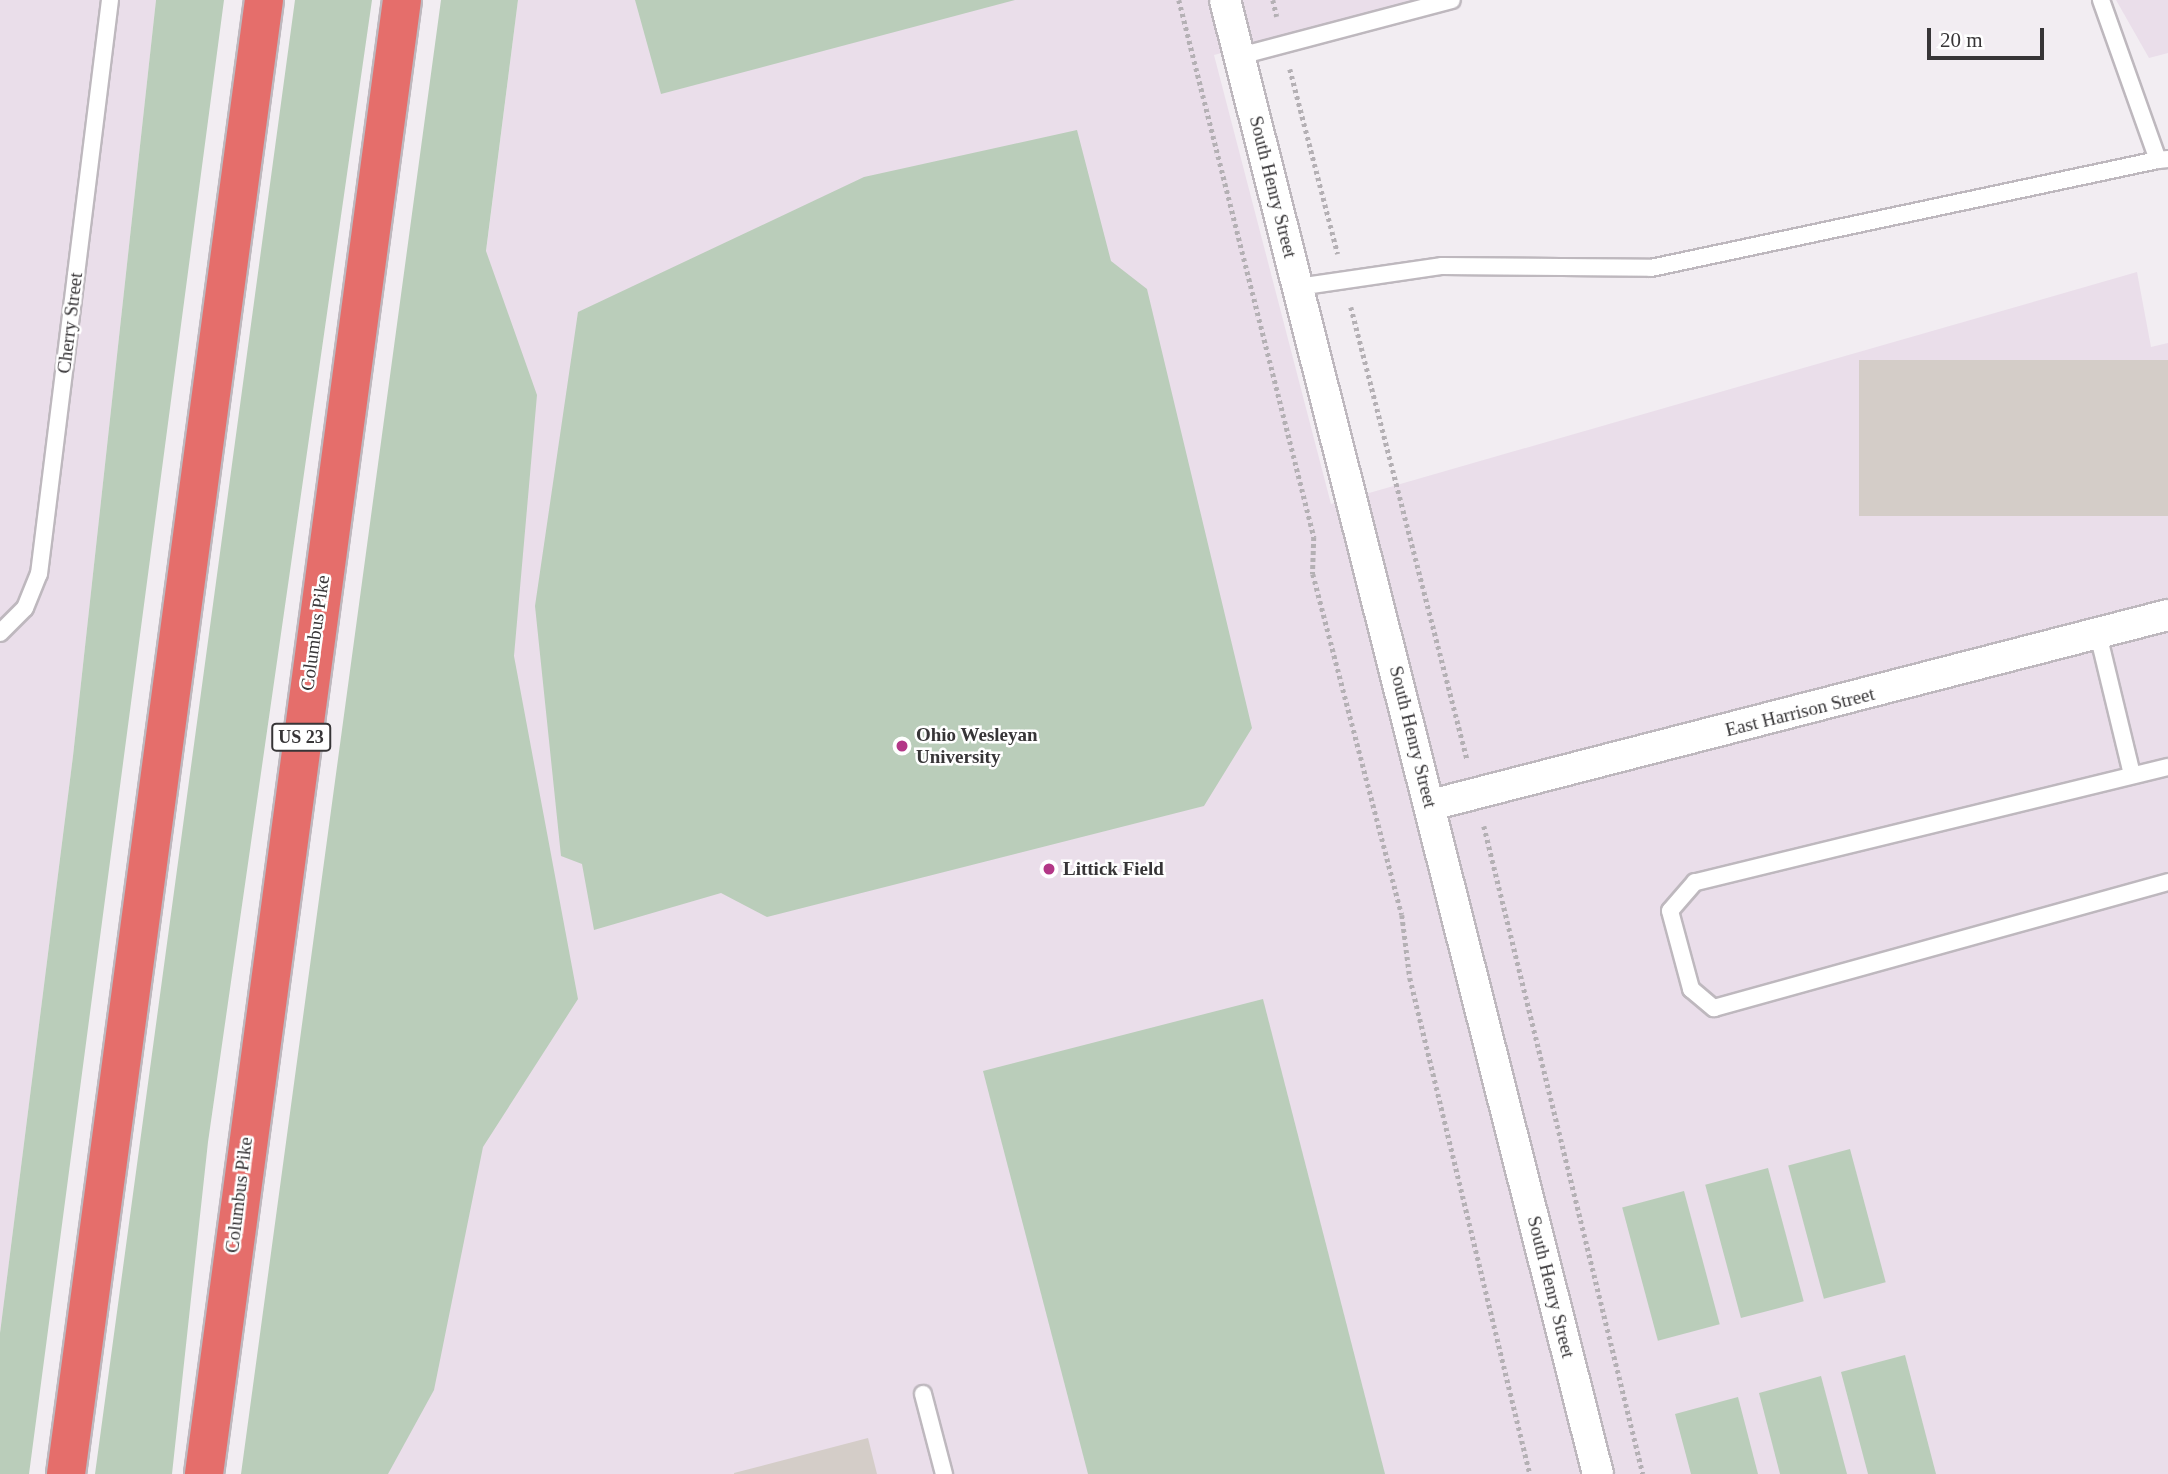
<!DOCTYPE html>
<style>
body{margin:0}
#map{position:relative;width:2168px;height:1474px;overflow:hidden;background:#f2edf2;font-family:Georgia,serif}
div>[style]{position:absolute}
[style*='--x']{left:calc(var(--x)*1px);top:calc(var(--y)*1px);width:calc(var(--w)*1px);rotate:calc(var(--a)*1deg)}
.built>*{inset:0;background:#eadeea}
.green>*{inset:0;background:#bacdba;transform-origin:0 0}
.building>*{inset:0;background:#d4cdc8;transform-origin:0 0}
.path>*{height:4.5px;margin-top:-2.25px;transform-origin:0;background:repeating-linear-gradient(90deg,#b4b0b4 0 3.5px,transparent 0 7px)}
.roads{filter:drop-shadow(2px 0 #beb8be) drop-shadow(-2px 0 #beb8be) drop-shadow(0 2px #beb8be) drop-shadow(0 -2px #beb8be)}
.lane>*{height:16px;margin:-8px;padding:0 8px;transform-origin:8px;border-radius:8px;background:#fff}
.street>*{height:30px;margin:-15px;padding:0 15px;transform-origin:15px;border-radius:15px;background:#fff}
.highway>*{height:38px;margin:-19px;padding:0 19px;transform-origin:19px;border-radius:19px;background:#e56e6b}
.dots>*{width:19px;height:19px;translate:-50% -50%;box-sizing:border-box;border:4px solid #fff;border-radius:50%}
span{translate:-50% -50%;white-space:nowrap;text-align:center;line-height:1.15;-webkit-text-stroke:5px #fff;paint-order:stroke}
.shield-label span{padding:2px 5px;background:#fff;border:2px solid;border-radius:5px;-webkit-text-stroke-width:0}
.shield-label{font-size:18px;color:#373537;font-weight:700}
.street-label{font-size:19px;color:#373537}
.poi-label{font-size:19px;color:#373537;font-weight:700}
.left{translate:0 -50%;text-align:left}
.scale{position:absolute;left:1927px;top:28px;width:117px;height:32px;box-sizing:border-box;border:4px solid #373537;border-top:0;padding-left:9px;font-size:21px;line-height:24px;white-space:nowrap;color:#373537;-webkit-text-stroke:5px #fff;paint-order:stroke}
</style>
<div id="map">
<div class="built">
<i style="clip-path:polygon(0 0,156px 0,73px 756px,0 1333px)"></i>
<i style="clip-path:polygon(518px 0,1416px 0,1214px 55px,1331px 504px,2137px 272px,2151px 347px,2168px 343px,2168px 1474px,298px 1474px,486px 252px)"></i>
<i style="clip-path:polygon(2116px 0,2168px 0,2168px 53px,2149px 58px)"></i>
</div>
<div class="green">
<i style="clip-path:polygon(156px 0,224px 0,29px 1474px,0 1474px,0 1333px,73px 756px)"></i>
<i style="clip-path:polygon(295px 0,372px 0,208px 1142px,172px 1474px,95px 1474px)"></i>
<i style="clip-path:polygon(441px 0,518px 0,486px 251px,537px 395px,514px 656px,578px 999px,483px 1147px,434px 1390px,388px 1474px,241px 1474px)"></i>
<i style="clip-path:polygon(635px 0,1015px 0,661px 94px)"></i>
<i style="clip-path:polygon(1077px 130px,1111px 261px,1147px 289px,1252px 728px,1204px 806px,767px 917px,721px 893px,594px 930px,582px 864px,561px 856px,535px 606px,578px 312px,864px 177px)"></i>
<i style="clip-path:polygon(1263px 999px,1385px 1474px,1088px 1474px,983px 1071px)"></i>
<i style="left:1850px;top:1149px;width:138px;height:64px;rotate:75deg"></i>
<i style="left:1768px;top:1168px;width:138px;height:65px;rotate:75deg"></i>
<i style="left:1684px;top:1191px;width:138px;height:64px;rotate:75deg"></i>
<i style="clip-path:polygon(1905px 1355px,1936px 1474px,1868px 1474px,1841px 1372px)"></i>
<i style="clip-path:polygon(1821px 1376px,1847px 1474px,1780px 1474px,1759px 1393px)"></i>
<i style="clip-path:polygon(1738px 1397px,1758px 1474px,1691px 1474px,1675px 1414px)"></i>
</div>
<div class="building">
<i style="left:2168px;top:360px;width:156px;height:309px;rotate:90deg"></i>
<i style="clip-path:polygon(868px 1438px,877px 1474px,734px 1474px,734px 1473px)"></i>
</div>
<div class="path">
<i style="--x:1179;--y:0;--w:554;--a:75.89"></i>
<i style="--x:1314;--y:537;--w:37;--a:92"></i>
<i style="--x:1313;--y:574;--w:352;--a:75.4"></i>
<i style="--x:1402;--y:915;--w:64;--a:82.8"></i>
<i style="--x:1410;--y:978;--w:510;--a:76.4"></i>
<i style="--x:1273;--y:0;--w:17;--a:77"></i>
<i style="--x:1290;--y:69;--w:191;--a:75.5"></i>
<i style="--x:1351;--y:307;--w:467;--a:75.6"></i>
<i style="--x:1484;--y:826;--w:667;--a:76.21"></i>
</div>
<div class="roads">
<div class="lane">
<i style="--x:2101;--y:0;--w:170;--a:70.4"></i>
<i style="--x:2158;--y:160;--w:10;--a:-6"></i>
<i style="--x:1240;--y:56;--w:219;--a:-14.8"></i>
<i style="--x:1298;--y:287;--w:146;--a:-8.3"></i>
<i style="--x:1442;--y:266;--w:209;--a:0.5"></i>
<i style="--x:1651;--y:268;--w:518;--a:-12.03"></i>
<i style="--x:0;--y:633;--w:35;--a:-45"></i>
<i style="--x:25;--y:608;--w:37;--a:-68"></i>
<i style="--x:39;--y:574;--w:578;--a:-82.95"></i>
<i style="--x:2098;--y:634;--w:145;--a:76.4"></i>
<i style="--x:2168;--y:767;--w:487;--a:166.3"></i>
<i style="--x:1695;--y:882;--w:38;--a:131"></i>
<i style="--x:1670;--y:911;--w:81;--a:74.9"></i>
<i style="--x:1691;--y:989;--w:30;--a:40"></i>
<i style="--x:1714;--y:1008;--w:471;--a:-15.5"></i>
<i style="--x:923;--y:1394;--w:83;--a:75.3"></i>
</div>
<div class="street">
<i style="--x:1225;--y:0;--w:1520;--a:75.8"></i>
<i style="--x:1431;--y:805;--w:761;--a:-14.46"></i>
</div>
<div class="highway">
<i style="--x:66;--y:1474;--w:1487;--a:-82.35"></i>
<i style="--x:204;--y:1474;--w:1487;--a:-82.35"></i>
</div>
</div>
<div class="dots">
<i style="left:902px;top:746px;background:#b33787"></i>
<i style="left:1049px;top:869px;background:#b33787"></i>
</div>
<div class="shield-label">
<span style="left:301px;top:737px">US 23</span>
</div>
<div class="street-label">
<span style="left:1273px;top:187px;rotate:76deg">South Henry Street</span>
<span style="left:70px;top:323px;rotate:-83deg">Cherry Street</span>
<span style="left:315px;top:633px;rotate:-82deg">Columbus Pike</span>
<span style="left:1800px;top:712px;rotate:-14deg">East Harrison Street</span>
<span style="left:1413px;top:737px;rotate:76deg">South Henry Street</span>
<span style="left:239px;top:1195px;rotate:-83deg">Columbus Pike</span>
<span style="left:1551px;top:1287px;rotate:76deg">South Henry Street</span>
</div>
<div class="poi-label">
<span class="left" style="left:916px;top:746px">Ohio Wesleyan<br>University</span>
<span class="left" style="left:1063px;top:869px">Littick Field</span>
</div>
<div class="scale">20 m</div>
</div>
